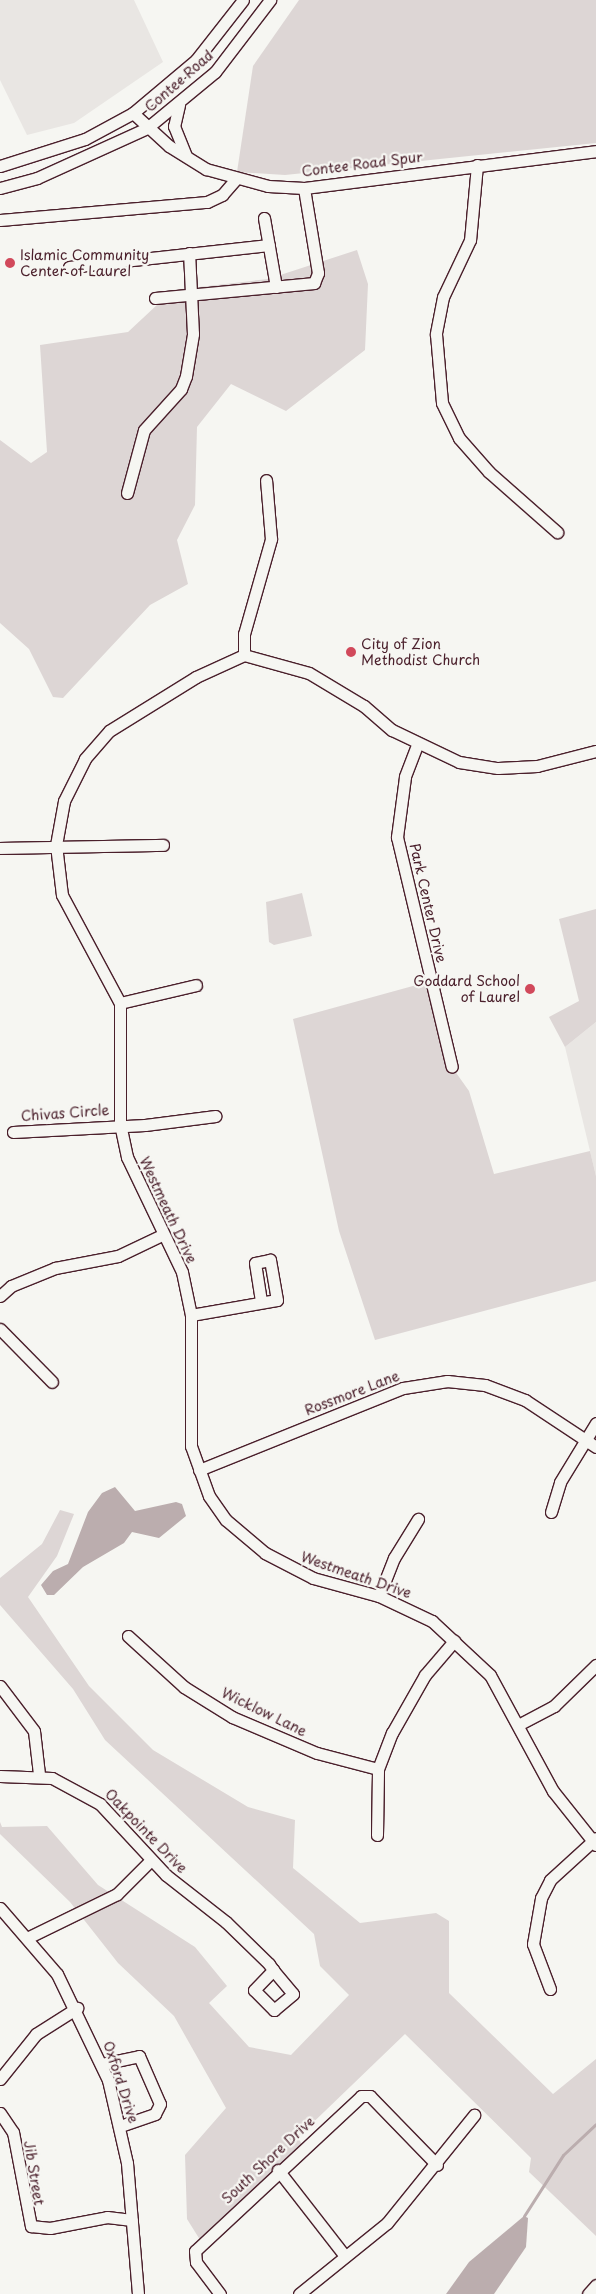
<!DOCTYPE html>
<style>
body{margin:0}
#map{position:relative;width:596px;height:2294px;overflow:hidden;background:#f6f6f2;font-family:"Playpen Sans",sans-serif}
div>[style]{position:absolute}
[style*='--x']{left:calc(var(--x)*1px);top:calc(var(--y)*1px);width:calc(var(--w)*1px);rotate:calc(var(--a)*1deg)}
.built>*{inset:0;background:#e9e6e3}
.green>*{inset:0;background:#ddd6d5}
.water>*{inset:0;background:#bbadae}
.stream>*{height:3px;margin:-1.5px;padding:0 1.5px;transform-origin:1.5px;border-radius:1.5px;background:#bbadae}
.roads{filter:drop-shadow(1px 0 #4a1f2b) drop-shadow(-1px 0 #4a1f2b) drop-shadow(0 1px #4a1f2b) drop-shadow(0 -1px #4a1f2b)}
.minor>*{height:11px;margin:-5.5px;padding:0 5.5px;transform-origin:5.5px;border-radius:5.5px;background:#f6f6f2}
.dots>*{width:14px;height:14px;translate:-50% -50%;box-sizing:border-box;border:2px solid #f6f6f2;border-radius:50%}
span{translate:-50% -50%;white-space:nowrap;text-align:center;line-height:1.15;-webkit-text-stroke:4.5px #f6f6f2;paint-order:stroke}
.street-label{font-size:14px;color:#4a1f2b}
.poi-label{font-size:14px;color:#4a1f2b}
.left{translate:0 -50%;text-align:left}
.right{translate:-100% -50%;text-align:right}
</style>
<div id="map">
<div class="built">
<i style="clip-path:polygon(0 0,134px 0,163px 62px,74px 123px,27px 135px,0 80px)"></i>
<i style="clip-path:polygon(596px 1022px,596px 1176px,565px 1047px)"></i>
</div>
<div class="green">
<i style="clip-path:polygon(299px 0,596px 0,596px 143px,285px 175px,237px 172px,253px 66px)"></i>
<i style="clip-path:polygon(357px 250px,368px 284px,365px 350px,286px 411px,231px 384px,197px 427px,195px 505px,177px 540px,188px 584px,150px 605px,63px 698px,53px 697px,29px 649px,0 623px,0 440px,31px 463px,47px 452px,40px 345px,128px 332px,173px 290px,268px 279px)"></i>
<i style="clip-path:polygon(302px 893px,312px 936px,274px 945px,269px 942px,266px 902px)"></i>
<i style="clip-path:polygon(596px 909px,596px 1022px,565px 1047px,549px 1017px,579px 1001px,559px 919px)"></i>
<i style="clip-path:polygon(431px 981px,452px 1067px,469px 1091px,494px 1174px,590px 1151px,596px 1176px,596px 1281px,375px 1340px,339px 1231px,293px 1019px)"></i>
<i style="clip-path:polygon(60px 1510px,74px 1514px,57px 1556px,28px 1597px,89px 1686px,153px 1750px,248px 1807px,295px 1820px,293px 1868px,360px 1923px,436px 1913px,449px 1921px,449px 1993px,553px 2094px,596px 2059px,596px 2236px,529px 2172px,531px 2158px,405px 2034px,298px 2137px,303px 2147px,202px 2243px,187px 2219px,185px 2155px,226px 2108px,174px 2016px,118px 1963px,70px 1902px,0 1834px,0 1822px,2px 1827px,47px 1826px,98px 1885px,195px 1947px,227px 1986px,209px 2003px,249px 2047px,291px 2055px,349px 1995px,320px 1966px,314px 1934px,105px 1740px,73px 1689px,0 1605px,0 1578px,42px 1544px)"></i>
</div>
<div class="water">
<i style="clip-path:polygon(115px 1487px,135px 1511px,176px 1502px,182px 1504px,186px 1516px,159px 1538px,132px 1532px,124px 1543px,83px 1567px,54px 1595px,47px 1595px,41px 1585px,53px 1571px,68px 1564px,88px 1512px,102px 1493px)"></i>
<i style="clip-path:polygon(524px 2216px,528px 2218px,526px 2247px,494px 2294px,446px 2294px,469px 2262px)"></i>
</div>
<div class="stream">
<i style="--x:524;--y:2216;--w:72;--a:-57.4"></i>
<i style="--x:563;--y:2155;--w:45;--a:-43.2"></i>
</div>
<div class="roads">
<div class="minor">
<i style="--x:179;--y:105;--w:22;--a:103"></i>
<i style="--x:174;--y:126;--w:31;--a:68"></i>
<i style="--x:133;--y:113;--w:49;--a:42.5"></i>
<i style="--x:169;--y:146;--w:44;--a:31.9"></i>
<i style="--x:206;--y:169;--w:64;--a:15.3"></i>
<i style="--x:268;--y:186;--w:36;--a:3"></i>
<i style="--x:304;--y:188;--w:294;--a:-7.2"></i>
<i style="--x:477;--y:165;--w:75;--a:95.3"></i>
<i style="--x:470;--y:240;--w:63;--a:115.3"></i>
<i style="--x:443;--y:297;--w:38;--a:101"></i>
<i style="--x:436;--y:334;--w:69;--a:85"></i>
<i style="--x:442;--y:403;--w:39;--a:64"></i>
<i style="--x:459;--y:438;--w:45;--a:48.6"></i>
<i style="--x:489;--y:472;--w:91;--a:41.4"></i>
<i style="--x:0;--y:166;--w:89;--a:-17.6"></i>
<i style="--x:85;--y:139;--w:55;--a:-28.4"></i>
<i style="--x:133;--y:113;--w:82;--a:-40.1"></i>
<i style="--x:196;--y:60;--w:76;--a:-51.9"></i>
<i style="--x:0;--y:188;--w:38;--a:-15"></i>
<i style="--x:37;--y:178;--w:121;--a:-24.4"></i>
<i style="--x:147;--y:128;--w:88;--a:-39.5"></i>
<i style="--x:215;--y:72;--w:91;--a:-52.6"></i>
<i style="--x:264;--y:218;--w:70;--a:80.1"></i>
<i style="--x:0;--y:220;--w:208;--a:-5"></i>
<i style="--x:207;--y:202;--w:17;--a:-25"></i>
<i style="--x:222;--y:195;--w:20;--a:-49"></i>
<i style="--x:69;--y:267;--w:201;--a:-6.3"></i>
<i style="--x:155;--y:298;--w:160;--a:-5.4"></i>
<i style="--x:314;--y:283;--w:11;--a:-68"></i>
<i style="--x:318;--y:273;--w:86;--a:-99.4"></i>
<i style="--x:127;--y:493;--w:65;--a:-74.9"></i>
<i style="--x:144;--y:430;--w:55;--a:-47.9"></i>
<i style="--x:181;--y:389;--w:14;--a:-69"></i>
<i style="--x:186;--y:376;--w:43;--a:-80.5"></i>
<i style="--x:193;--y:334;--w:81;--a:-92.8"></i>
<i style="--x:244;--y:655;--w:53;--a:155.4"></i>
<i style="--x:196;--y:677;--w:102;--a:148.2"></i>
<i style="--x:109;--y:731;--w:37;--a:131"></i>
<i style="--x:85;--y:759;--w:47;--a:116.6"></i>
<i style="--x:64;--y:801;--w:45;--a:100.3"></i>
<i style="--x:56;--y:845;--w:50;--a:83.2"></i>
<i style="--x:62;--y:895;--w:123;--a:61.8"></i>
<i style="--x:120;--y:1003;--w:121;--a:90"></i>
<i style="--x:120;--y:1124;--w:34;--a:78"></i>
<i style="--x:127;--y:1157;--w:127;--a:64.4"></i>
<i style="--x:182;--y:1272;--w:44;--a:78.2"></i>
<i style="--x:191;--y:1315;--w:131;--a:90"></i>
<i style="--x:191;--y:1446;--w:53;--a:70.2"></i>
<i style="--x:209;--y:1496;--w:29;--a:55"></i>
<i style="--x:226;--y:1520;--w:51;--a:40.2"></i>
<i style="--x:265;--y:1553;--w:54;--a:27.5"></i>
<i style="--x:313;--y:1578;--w:68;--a:15.3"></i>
<i style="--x:379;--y:1596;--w:59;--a:25.3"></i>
<i style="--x:432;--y:1621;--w:79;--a:43"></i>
<i style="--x:490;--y:1675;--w:132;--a:61.5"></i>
<i style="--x:553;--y:1791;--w:69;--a:51.5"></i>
<i style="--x:244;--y:655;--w:67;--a:15.5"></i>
<i style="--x:309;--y:673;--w:64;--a:31"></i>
<i style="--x:364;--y:706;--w:37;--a:41"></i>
<i style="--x:392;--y:730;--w:74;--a:25.5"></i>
<i style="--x:459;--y:762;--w:39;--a:9"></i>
<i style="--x:498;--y:768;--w:39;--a:-3"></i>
<i style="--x:537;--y:766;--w:61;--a:-14.3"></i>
<i style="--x:244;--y:655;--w:21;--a:-90"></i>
<i style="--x:244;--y:634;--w:99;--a:-74.1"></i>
<i style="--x:271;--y:539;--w:59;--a:-94.8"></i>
<i style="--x:417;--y:745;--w:34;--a:111"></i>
<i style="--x:405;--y:777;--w:61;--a:97.6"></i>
<i style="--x:397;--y:837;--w:236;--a:76.6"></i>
<i style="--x:0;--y:848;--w:163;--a:-1.1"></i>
<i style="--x:120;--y:1003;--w:78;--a:-13.3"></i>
<i style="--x:13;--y:1132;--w:132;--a:-3"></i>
<i style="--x:145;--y:1125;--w:71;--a:-7.3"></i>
<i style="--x:0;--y:1296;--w:15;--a:-42"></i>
<i style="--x:11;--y:1286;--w:48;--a:-22.2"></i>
<i style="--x:55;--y:1268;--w:64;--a:-10.8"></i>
<i style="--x:118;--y:1256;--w:49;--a:-25.5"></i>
<i style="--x:191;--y:1315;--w:87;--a:-9.9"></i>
<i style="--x:277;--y:1300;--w:41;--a:-99.9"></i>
<i style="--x:270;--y:1260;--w:15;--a:169"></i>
<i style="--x:255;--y:1263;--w:39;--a:81"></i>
<i style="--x:0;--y:1329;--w:74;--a:45.5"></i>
<i style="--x:199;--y:1470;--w:220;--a:-21.9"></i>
<i style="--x:403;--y:1388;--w:45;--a:-9"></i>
<i style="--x:447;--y:1381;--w:38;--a:6"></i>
<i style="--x:485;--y:1385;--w:43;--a:20.6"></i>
<i style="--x:525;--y:1400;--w:85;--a:33.5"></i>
<i style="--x:551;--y:1512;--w:31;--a:-73"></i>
<i style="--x:560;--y:1482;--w:69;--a:-58.6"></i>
<i style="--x:379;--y:1596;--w:41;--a:-68.5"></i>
<i style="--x:394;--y:1558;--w:46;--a:-58.4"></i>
<i style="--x:128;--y:1636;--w:76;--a:42.3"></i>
<i style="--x:184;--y:1687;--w:57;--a:32"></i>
<i style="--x:232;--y:1717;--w:92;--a:23"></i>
<i style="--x:317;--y:1753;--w:63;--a:14.7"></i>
<i style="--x:0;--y:1686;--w:56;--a:52.9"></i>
<i style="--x:34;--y:1731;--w:43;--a:83.4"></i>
<i style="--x:518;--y:1725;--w:41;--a:-27.8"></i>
<i style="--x:554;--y:1706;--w:59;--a:-44.3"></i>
<i style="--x:0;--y:1776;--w:52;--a:2.2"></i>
<i style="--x:52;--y:1778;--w:55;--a:28.4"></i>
<i style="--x:100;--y:1804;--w:97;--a:47.1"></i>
<i style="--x:166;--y:1875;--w:76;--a:38.1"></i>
<i style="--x:226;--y:1922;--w:60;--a:44.3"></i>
<i style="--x:269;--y:1964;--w:7;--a:56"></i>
<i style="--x:273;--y:1970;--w:31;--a:50"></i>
<i style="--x:293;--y:1994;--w:25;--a:140"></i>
<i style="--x:274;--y:2010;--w:28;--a:-135"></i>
<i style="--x:254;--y:1990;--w:28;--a:-46"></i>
<i style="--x:377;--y:1835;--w:66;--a:-89.1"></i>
<i style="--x:378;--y:1769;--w:39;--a:-69"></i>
<i style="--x:392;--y:1733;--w:67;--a:-60.4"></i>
<i style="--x:425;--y:1675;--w:45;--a:-49.5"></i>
<i style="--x:0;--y:1908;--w:87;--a:49.2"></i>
<i style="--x:57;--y:1974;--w:118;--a:64.3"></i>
<i style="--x:108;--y:2080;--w:85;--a:77.1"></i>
<i style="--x:127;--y:2163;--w:131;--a:85.2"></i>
<i style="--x:29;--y:1937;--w:98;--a:-26"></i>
<i style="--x:117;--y:1894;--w:48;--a:-45"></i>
<i style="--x:550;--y:1989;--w:48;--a:-110.7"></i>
<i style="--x:533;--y:1944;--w:47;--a:-80.1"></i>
<i style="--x:541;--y:1898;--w:20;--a:-63"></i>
<i style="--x:550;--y:1880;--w:62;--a:-42.4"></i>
<i style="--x:102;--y:2064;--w:38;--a:-12"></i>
<i style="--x:139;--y:2056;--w:52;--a:66.4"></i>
<i style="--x:160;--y:2104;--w:11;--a:117"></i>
<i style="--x:155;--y:2114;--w:36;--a:161"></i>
<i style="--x:0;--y:2079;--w:58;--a:-51.3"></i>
<i style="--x:36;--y:2034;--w:49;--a:-32.4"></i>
<i style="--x:0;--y:2113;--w:23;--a:56"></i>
<i style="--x:13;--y:2132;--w:96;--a:79.2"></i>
<i style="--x:31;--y:2226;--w:19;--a:6"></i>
<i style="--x:50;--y:2228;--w:58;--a:-10.9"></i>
<i style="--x:107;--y:2217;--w:25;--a:7"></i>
<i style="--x:278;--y:2170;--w:109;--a:52.1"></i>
<i style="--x:220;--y:2294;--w:40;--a:-127"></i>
<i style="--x:196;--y:2262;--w:11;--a:-95"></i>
<i style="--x:195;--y:2251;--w:227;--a:-43"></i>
<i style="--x:361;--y:2096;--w:9;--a:0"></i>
<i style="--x:370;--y:2096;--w:96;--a:45.8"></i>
<i style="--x:299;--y:2294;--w:113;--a:-38.9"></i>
<i style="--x:387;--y:2223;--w:139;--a:-51.1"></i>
<i style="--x:588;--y:2294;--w:12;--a:-48"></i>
</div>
</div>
<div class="dots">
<i style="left:10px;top:263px;background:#d1495b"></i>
<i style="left:351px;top:652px;background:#d1495b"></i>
<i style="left:530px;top:989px;background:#d1495b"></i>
</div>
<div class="street-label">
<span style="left:179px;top:81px;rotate:-41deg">Contee Road</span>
<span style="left:362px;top:164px;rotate:-7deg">Contee Road Spur</span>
<span style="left:428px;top:903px;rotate:77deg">Park Center Drive</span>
<span style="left:65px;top:1113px;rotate:-4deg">Chivas Circle</span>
<span style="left:168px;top:1210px;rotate:65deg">Westmeath Drive</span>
<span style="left:352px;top:1393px;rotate:-21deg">Rossmore Lane</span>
<span style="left:356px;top:1575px;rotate:19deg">Westmeath Drive</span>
<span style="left:264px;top:1712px;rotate:26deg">Wicklow Lane</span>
<span style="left:146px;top:1831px;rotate:46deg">Oakpointe Drive</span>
<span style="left:121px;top:2082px;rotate:72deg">Oxford Drive</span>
<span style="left:268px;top:2160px;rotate:-43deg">South Shore Drive</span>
<span style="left:34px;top:2173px;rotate:81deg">Jib Street</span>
</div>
<div class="poi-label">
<span class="left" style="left:20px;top:263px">Islamic Community<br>Center of Laurel</span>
<span class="left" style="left:361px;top:652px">City of Zion<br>Methodist Church</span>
<span class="right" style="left:520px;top:989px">Goddard School<br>of Laurel</span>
</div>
</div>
